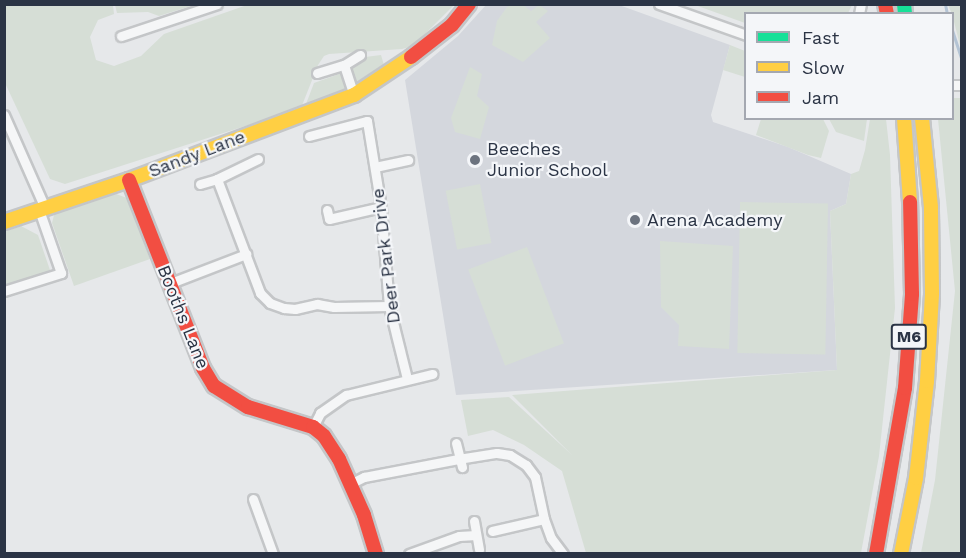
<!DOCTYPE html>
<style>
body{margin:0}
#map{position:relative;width:966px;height:558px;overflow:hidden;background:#e6e8ea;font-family:"Work Sans",sans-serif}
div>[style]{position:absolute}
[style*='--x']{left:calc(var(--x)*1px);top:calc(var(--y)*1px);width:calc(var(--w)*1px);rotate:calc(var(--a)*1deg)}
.built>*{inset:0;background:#d4d7dd}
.green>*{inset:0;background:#d6ded6;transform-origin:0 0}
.stream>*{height:3px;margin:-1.5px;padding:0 1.5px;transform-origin:1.5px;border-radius:1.5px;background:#b4c4d5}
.roads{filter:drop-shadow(2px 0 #c4c6c8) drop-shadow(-2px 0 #c4c6c8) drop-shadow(0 2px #c4c6c8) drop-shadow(0 -2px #c4c6c8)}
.street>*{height:9px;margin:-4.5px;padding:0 4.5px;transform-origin:4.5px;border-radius:4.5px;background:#f5f6f7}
.fast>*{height:14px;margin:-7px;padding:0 7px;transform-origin:7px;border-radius:7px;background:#16e098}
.slow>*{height:14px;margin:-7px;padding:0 7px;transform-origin:7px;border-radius:7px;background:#ffcf43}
.jam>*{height:14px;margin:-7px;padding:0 7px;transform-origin:7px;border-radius:7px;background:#f24e42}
.dots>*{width:16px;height:16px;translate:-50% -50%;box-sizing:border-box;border:3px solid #f4f6f9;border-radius:50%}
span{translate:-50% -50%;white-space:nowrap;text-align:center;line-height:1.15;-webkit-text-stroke:4.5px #f4f6f9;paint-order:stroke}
.shield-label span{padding:2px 4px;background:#f4f6f9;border:2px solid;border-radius:4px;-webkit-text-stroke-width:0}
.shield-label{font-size:16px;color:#2b3445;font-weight:700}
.poi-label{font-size:18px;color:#2b3445}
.left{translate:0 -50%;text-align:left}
.street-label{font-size:18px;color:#2b3445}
.frame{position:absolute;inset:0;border:6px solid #2b3445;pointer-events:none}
.legend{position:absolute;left:744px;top:12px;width:210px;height:108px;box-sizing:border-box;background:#f4f6f9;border:2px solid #a4a8b1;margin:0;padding:8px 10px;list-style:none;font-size:18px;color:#2b3445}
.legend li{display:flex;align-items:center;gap:12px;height:30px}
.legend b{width:30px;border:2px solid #a4a8b1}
</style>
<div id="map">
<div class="built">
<i style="clip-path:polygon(486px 5px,619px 5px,730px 45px,711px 115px,713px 122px,788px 147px,851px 174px,846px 204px,830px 211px,837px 370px,456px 395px,405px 80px,458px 36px)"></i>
</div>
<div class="green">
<i style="clip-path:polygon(514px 4px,523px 5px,531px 11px,539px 5px,548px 11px,536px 22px,550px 38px,523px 62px,492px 45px,497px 21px,507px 7px)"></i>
<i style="clip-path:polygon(4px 5px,113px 5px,114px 14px,98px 20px,90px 37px,96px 60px,114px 66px,141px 56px,164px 34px,247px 5px,454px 5px,413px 46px,402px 49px,329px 54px,324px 56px,318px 65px,301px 108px,65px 184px,50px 179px,5px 83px)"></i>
<i style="clip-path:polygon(115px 5px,115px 4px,194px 5px,159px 16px,148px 12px,117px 13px)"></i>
<i style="clip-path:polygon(695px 5px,852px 5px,848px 13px,746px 14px,745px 23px)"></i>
<i style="clip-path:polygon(948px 5px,961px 5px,961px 49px,952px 14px)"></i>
<i style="clip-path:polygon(730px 45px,745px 51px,745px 77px,723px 70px)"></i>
<i style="clip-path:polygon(381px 55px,386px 72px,356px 88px,349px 74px,351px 67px,365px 57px)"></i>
<i style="clip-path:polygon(470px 67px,482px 74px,477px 96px,489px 107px,480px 139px,455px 132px,451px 118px)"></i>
<i style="clip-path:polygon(342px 73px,348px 93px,308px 109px,306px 104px,314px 83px)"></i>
<i style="clip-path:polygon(953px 98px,962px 98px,961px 553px,921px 553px,935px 480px,955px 291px,938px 119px,952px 118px)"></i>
<i style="clip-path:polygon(761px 119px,823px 119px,829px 131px,821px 158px,808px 155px,756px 135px)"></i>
<i style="clip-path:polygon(829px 119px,867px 119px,864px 141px,836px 132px)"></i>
<i style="clip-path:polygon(870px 119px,886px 119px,890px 155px,895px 308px,879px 456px,861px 553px,586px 553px,562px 471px,524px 445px,493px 430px,468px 436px,461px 400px,509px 397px,572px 455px,512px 395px,837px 370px,830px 211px,846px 204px,851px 174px,859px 171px,865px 150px)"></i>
<i style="left:480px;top:184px;width:60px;height:35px;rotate:79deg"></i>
<i style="clip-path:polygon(116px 194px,127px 198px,150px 259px,74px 286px,52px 223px,54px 215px,58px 211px)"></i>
<i style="left:740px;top:202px;width:88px;height:151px;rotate:1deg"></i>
<i style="clip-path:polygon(21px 226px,38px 235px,51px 273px,5px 287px,4px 232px)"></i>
<i style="clip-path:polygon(660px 241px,733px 246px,729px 349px,678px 346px,679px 325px,661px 307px)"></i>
<i style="left:527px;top:247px;width:103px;height:63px;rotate:69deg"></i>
</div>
<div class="stream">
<i style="--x:945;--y:4;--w:10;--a:79"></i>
<i style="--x:952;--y:30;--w:32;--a:72"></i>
</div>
<div class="roads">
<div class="street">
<i style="--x:659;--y:4;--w:92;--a:19.6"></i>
<i style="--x:859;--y:14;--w:10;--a:-79"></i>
<i style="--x:121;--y:36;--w:101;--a:-18.4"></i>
<i style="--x:344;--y:65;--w:32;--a:72"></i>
<i style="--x:317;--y:73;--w:28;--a:-17"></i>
<i style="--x:344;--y:65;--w:19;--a:-32"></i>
<i style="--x:952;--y:85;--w:10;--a:0"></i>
<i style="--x:4;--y:115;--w:102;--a:66.2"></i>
<i style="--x:309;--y:136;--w:60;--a:-14.5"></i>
<i style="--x:367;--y:121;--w:87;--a:80.8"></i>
<i style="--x:381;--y:207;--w:99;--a:85.4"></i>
<i style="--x:389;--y:306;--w:75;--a:76.1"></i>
<i style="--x:258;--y:159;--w:46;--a:154"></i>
<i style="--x:217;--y:179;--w:122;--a:69.3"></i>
<i style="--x:260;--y:293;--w:14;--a:45"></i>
<i style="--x:270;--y:303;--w:15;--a:20"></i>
<i style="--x:284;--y:308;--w:11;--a:5"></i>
<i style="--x:295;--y:309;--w:23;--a:-13"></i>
<i style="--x:317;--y:304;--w:17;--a:10"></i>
<i style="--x:334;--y:307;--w:55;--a:-1"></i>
<i style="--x:375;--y:167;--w:34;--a:-12"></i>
<i style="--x:200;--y:184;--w:18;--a:-16"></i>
<i style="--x:327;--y:210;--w:9;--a:77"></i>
<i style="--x:329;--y:219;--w:53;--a:-13"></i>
<i style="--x:168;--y:284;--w:84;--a:-21"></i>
<i style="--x:4;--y:291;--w:60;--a:-17.5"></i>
<i style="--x:61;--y:273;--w:67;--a:-109.2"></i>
<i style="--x:313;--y:427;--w:16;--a:-63"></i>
<i style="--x:320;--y:413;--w:32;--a:-35"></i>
<i style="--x:346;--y:395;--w:89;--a:-13.7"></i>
<i style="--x:456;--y:443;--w:25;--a:76"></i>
<i style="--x:350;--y:484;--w:16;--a:-27"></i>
<i style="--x:364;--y:477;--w:96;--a:-10.8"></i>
<i style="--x:458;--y:459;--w:39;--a:-9"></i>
<i style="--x:497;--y:453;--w:13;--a:9"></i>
<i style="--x:510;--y:455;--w:19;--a:32"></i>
<i style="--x:526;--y:465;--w:15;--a:53"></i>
<i style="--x:535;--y:477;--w:43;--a:77.9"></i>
<i style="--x:544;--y:519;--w:20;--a:70"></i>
<i style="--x:551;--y:538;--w:20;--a:53"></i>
<i style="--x:253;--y:499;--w:59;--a:70"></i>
<i style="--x:474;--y:521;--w:29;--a:80"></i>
<i style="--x:492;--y:531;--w:53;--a:-13"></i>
<i style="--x:409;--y:554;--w:53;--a:-19.8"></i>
<i style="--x:459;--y:536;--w:17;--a:-3"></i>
</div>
<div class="fast">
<i style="--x:904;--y:4;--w:10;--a:84"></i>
</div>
<div class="slow">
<i style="--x:904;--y:118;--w:84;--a:85.9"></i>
<i style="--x:4;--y:222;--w:132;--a:-18.6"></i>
<i style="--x:129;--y:180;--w:241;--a:-20.7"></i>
<i style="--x:354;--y:95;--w:69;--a:-33.7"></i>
<i style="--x:901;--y:554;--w:77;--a:-78.8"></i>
<i style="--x:916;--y:478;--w:98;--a:-83.5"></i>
<i style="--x:927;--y:381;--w:88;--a:-86.7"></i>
<i style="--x:932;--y:293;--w:86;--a:-90.7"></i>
<i style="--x:931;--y:207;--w:89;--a:-95.8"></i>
</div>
<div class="jam">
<i style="--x:885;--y:4;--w:10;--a:79"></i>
<i style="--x:411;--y:57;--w:52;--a:-38"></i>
<i style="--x:452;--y:25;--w:27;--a:-51"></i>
<i style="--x:129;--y:180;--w:202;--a:68.5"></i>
<i style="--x:203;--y:368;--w:21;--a:59"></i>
<i style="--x:214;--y:386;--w:40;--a:32"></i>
<i style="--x:248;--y:407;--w:68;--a:17.1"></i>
<i style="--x:313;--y:427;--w:14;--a:39"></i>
<i style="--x:324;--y:436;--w:27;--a:57"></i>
<i style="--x:339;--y:459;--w:61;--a:65.9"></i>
<i style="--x:364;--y:515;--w:41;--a:72.9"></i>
<i style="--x:876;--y:554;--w:169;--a:-80.1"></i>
<i style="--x:905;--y:388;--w:94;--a:-85.7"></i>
<i style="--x:912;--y:294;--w:92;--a:-91.2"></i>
</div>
</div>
<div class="dots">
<i style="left:475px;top:160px;background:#6c737f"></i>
<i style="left:635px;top:220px;background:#6c737f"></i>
</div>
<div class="shield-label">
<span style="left:909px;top:337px">M6</span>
</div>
<div class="poi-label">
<span class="left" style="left:487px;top:160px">Beeches<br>Junior School</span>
<span class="left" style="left:647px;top:220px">Arena Academy</span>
</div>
<div class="street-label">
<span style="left:197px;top:154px;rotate:-21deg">Sandy Lane</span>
<span style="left:386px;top:256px;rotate:-97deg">Deer Park Drive</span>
<span style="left:183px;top:317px;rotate:68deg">Booths Lane</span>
</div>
<div class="frame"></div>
<ul class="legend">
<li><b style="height:8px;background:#16e098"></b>Fast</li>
<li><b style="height:8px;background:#ffcf43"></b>Slow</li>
<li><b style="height:8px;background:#f24e42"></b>Jam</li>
</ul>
</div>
